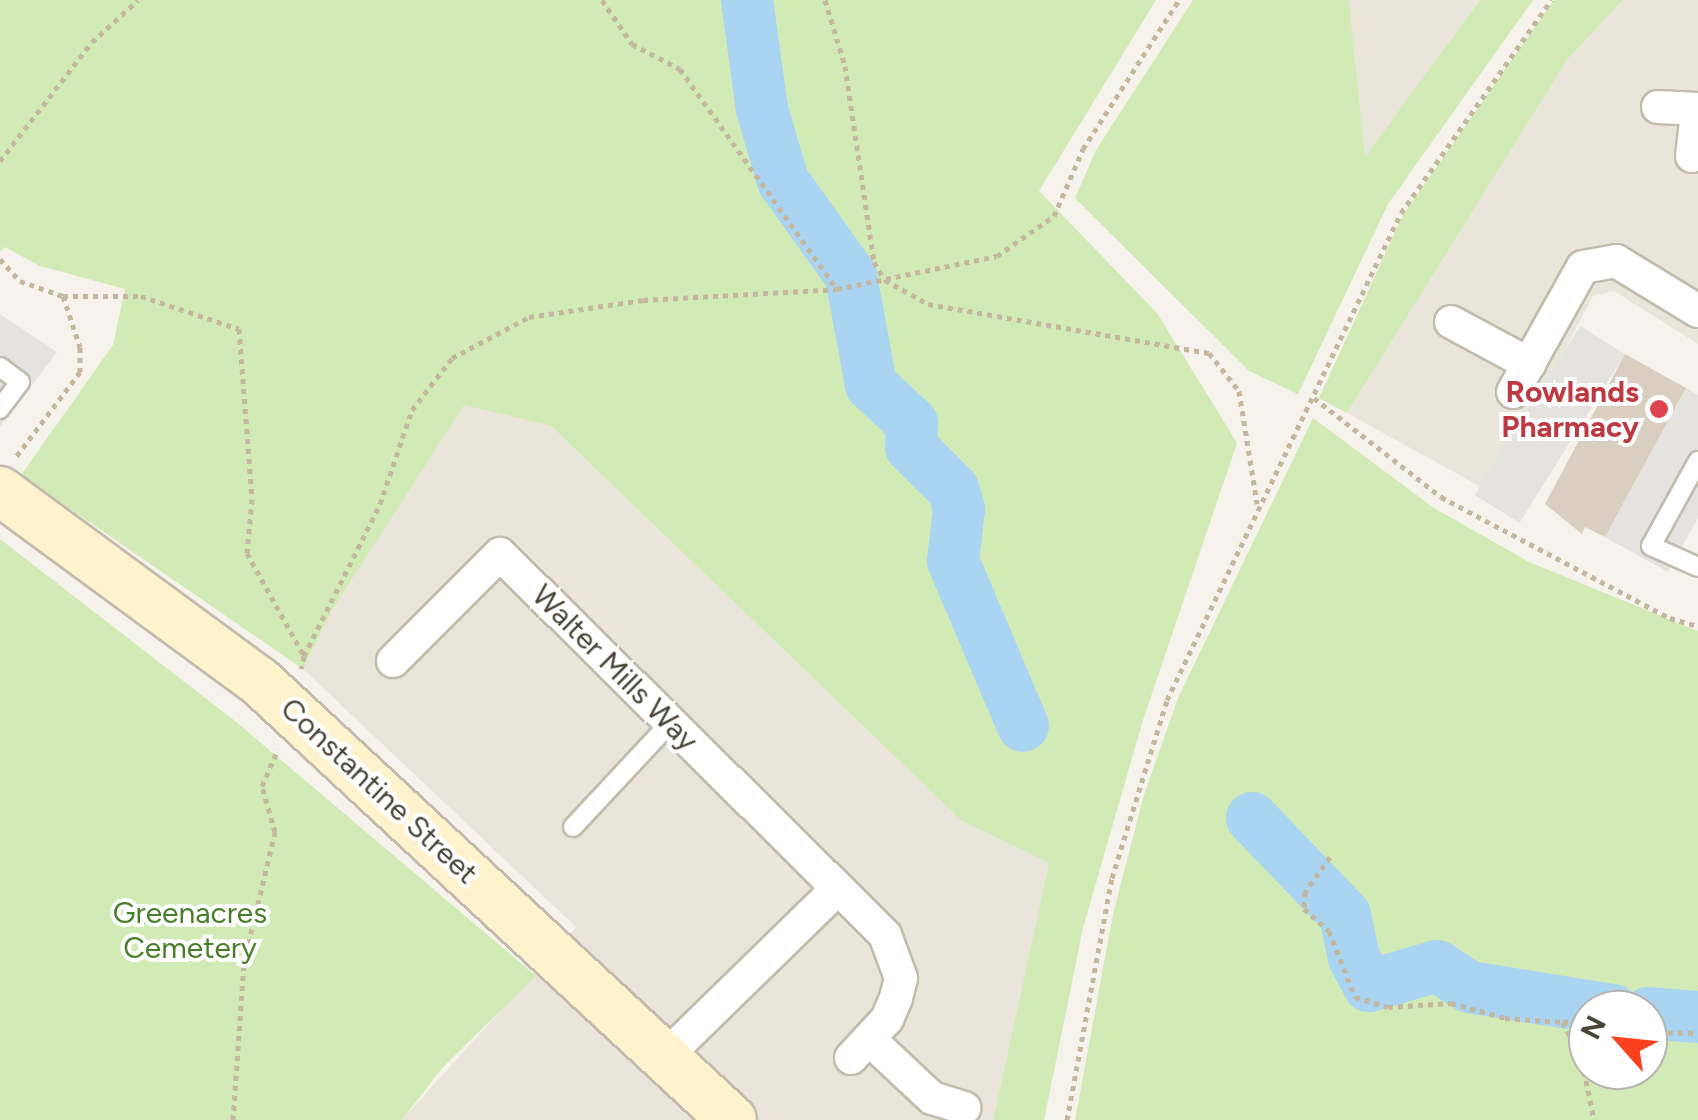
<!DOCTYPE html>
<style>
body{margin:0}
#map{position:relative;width:1698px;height:1120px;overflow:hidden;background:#f6f3ec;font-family:Figtree,sans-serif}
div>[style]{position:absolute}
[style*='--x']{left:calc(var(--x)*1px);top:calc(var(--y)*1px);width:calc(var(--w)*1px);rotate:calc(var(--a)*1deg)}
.residential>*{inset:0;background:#eae5da}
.green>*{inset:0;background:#d2eab5}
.parking>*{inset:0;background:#e5e3e0;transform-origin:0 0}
.river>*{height:52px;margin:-26px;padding:0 26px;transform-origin:26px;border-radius:26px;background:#a9d4f2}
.building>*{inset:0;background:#d8cfc1}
.path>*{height:5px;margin-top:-2.5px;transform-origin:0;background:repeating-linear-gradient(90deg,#c4b79f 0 5px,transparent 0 10px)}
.roads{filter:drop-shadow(2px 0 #c2bbae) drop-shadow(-2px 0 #c2bbae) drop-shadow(0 2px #c2bbae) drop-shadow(0 -2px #c2bbae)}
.lane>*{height:18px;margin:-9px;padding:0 9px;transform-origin:9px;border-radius:9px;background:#fff}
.street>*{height:32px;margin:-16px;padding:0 16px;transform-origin:16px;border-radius:16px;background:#fff}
.secondary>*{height:48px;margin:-24px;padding:0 24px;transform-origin:24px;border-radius:24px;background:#fff3cd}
.dots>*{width:28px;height:28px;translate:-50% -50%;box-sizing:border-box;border:5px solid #fff;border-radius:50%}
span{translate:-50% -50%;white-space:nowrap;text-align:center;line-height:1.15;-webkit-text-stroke:8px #fff;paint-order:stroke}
.health-label{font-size:30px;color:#be3a42;font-weight:700}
.right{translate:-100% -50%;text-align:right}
.street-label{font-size:30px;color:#4b4439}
.park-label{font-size:30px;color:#4a7f2a}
.north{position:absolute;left:1568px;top:990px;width:100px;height:100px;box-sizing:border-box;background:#fff;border:2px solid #b7b4b0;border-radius:50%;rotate:297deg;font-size:28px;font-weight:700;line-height:40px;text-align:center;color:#4b4439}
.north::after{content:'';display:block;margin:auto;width:35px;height:45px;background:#fc3f1d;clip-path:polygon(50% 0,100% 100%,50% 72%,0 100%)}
</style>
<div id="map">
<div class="residential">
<i style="clip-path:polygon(1349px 0,1480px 0,1365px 158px)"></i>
<i style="clip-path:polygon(1623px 0,1698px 0,1698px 344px,1614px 291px,1593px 296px,1490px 492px,1347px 413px,1567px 60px)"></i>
<i style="clip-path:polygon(464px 404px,551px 426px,962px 821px,1049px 863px,993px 1120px,402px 1120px,576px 927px,303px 669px,333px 609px)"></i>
</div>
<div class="green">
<i style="clip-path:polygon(0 0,1156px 0,1039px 191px,1157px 313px,1237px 443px,1143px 720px,1083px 928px,1044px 1120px,993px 1120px,1049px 863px,962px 821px,551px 426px,464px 405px,333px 609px,303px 669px,21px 475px,113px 345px,125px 289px,40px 266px,5px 247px,0 252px)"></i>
<i style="clip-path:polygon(1193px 0,1349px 0,1365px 157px,1480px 0,1533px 0,1388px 204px,1298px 394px,1249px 371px,1075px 198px,1096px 150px)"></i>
<i style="clip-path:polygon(1554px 0,1623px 0,1567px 60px,1347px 413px,1319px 398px,1403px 215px)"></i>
<i style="clip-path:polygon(evenodd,1313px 418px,1434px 508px,1529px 562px,1698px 631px,1698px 1120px,1075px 1120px,1113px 914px,1144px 795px,1178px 698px,1313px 418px,1588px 1010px,1648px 1010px,1648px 1070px,1588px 1070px,1588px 1010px)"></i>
<i style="clip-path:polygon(0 539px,235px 721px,536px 976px,443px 1067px,402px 1120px,0 1120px)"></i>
</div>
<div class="parking">
<i style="clip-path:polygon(0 314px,57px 352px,0 427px)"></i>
<i style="left:1580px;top:326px;width:53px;height:199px;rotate:32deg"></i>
<i style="clip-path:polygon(1686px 388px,1698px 395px,1698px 518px,1668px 572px,1605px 537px)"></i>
</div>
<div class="river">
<i style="--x:747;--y:0;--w:110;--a:82.2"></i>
<i style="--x:762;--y:109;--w:75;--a:73.7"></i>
<i style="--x:783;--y:181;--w:117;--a:54.4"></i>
<i style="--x:851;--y:276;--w:111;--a:79.6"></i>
<i style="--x:871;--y:385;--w:56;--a:42.8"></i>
<i style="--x:912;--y:423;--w:24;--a:92"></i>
<i style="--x:911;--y:447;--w:59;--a:45"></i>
<i style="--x:953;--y:489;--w:21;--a:73"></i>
<i style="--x:959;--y:509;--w:52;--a:96.6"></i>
<i style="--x:953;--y:561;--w:179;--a:67"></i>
<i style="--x:1252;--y:818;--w:134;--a:46.2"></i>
<i style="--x:1345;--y:915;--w:44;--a:78.2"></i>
<i style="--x:1354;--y:958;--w:32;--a:62"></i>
<i style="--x:1369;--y:986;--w:71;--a:-16.4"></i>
<i style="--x:1437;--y:966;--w:38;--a:33"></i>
<i style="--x:1469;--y:987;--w:146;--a:9.1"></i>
<i style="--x:1648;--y:1013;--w:50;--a:4.6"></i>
</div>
<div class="building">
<i style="clip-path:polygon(1625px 354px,1686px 388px,1605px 537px,1585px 527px,1582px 534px,1545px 504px)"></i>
</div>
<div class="path">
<i style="--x:602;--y:0;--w:53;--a:55.7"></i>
<i style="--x:632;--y:44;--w:54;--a:27.5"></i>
<i style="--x:680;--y:69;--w:270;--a:54.5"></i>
<i style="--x:825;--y:0;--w:69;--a:73.1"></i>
<i style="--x:845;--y:66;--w:198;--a:81.6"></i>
<i style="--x:874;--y:262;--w:21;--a:59"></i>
<i style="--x:885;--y:280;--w:49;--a:29.2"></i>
<i style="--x:928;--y:304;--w:285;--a:9.9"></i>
<i style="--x:1209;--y:353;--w:48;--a:51.7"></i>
<i style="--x:1239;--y:391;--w:114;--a:80.9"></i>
<i style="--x:0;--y:161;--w:150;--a:-52.3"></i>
<i style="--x:92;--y:42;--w:62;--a:-42.4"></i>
<i style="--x:0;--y:259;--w:30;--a:48"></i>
<i style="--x:20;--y:281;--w:46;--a:19.2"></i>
<i style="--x:63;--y:296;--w:54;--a:71.6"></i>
<i style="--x:80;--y:347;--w:25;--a:90"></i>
<i style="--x:80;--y:372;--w:108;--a:127.1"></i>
<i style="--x:63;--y:296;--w:78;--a:0"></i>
<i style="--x:141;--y:296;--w:103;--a:18.6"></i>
<i style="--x:239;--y:329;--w:170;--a:85.6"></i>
<i style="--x:252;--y:499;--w:54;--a:95.3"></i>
<i style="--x:247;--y:553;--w:118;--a:61"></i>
<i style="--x:304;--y:656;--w:13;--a:103"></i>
<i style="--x:1314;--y:398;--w:161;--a:37.9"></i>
<i style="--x:1441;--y:497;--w:259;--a:27.9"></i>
<i style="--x:1670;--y:618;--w:29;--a:16"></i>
<i style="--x:304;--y:656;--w:170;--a:-63.4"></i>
<i style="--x:380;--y:504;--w:99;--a:-71.2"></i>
<i style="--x:412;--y:410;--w:66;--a:-52.4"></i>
<i style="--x:452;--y:358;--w:87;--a:-28"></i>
<i style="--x:529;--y:317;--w:115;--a:-8.5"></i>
<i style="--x:643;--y:300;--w:194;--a:-3.2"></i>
<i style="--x:837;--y:289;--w:163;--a:-11.7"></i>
<i style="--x:997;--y:256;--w:70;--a:-35.1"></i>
<i style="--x:1054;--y:216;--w:73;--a:-66.6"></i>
<i style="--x:1083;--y:149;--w:177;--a:-57.2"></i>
<i style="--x:1330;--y:857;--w:43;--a:125.5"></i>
<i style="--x:1305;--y:892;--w:17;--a:93"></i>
<i style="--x:1304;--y:909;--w:33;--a:41"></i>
<i style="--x:1329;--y:931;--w:71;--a:68.5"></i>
<i style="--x:1355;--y:997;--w:34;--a:17"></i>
<i style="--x:1388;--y:1007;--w:63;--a:-3.6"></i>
<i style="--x:1451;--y:1003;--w:56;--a:15.5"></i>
<i style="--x:1505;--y:1018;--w:58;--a:3.9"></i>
<i style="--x:1563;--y:1022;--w:43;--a:64"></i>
<i style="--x:1582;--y:1061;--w:60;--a:78.5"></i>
<i style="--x:1563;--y:1022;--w:25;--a:-7"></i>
<i style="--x:1648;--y:1032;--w:50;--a:1.1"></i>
<i style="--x:233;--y:1120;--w:157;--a:-86"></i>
<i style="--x:244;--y:963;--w:135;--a:-76.7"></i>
<i style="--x:275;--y:832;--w:48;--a:-105.8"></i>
<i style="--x:262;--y:786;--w:40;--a:-66.6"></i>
<i style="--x:1067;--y:1120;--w:246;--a:-79.5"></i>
<i style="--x:1112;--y:878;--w:186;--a:-72.8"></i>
<i style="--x:1167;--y:700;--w:540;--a:-64.34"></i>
<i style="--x:1401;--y:213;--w:261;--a:-54.8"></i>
</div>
<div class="roads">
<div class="lane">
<i style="--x:0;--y:367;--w:25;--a:37"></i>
<i style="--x:20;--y:382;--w:34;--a:127"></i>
<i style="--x:1698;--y:461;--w:97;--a:118.9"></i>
<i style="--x:1651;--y:546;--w:51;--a:24.1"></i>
<i style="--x:573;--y:827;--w:142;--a:-47"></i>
</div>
<div class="street">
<i style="--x:1658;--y:107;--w:40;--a:2.9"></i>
<i style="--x:1692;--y:156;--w:43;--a:-83.4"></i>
<i style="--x:1451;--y:322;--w:89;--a:28.3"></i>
<i style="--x:1513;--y:392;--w:143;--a:-60.8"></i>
<i style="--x:1583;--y:267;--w:34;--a:-10"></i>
<i style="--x:1616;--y:261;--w:96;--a:31.4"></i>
<i style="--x:393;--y:661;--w:151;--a:-45"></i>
<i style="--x:500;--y:554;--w:542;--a:44.7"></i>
<i style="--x:885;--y:935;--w:46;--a:69.6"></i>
<i style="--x:901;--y:978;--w:21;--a:104"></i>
<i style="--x:896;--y:998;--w:23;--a:113"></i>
<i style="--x:887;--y:1019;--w:53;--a:132.7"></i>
<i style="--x:870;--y:1040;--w:85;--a:43.1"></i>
<i style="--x:932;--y:1098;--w:34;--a:17"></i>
<i style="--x:667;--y:1055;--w:236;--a:-44.3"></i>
</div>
<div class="secondary">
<i style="--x:0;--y:491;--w:321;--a:36.3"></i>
<i style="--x:259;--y:681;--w:645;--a:42.86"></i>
</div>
</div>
<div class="dots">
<i style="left:1659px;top:409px;background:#e0444e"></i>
</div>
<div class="health-label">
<span class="right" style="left:1639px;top:409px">Rowlands<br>Pharmacy</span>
</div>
<div class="street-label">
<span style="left:615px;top:668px;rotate:45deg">Walter Mills Way</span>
<span style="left:379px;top:791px;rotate:43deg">Constantine Street</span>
</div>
<div class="park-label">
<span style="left:190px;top:930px">Greenacres<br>Cemetery</span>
</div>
<div class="north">N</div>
</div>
